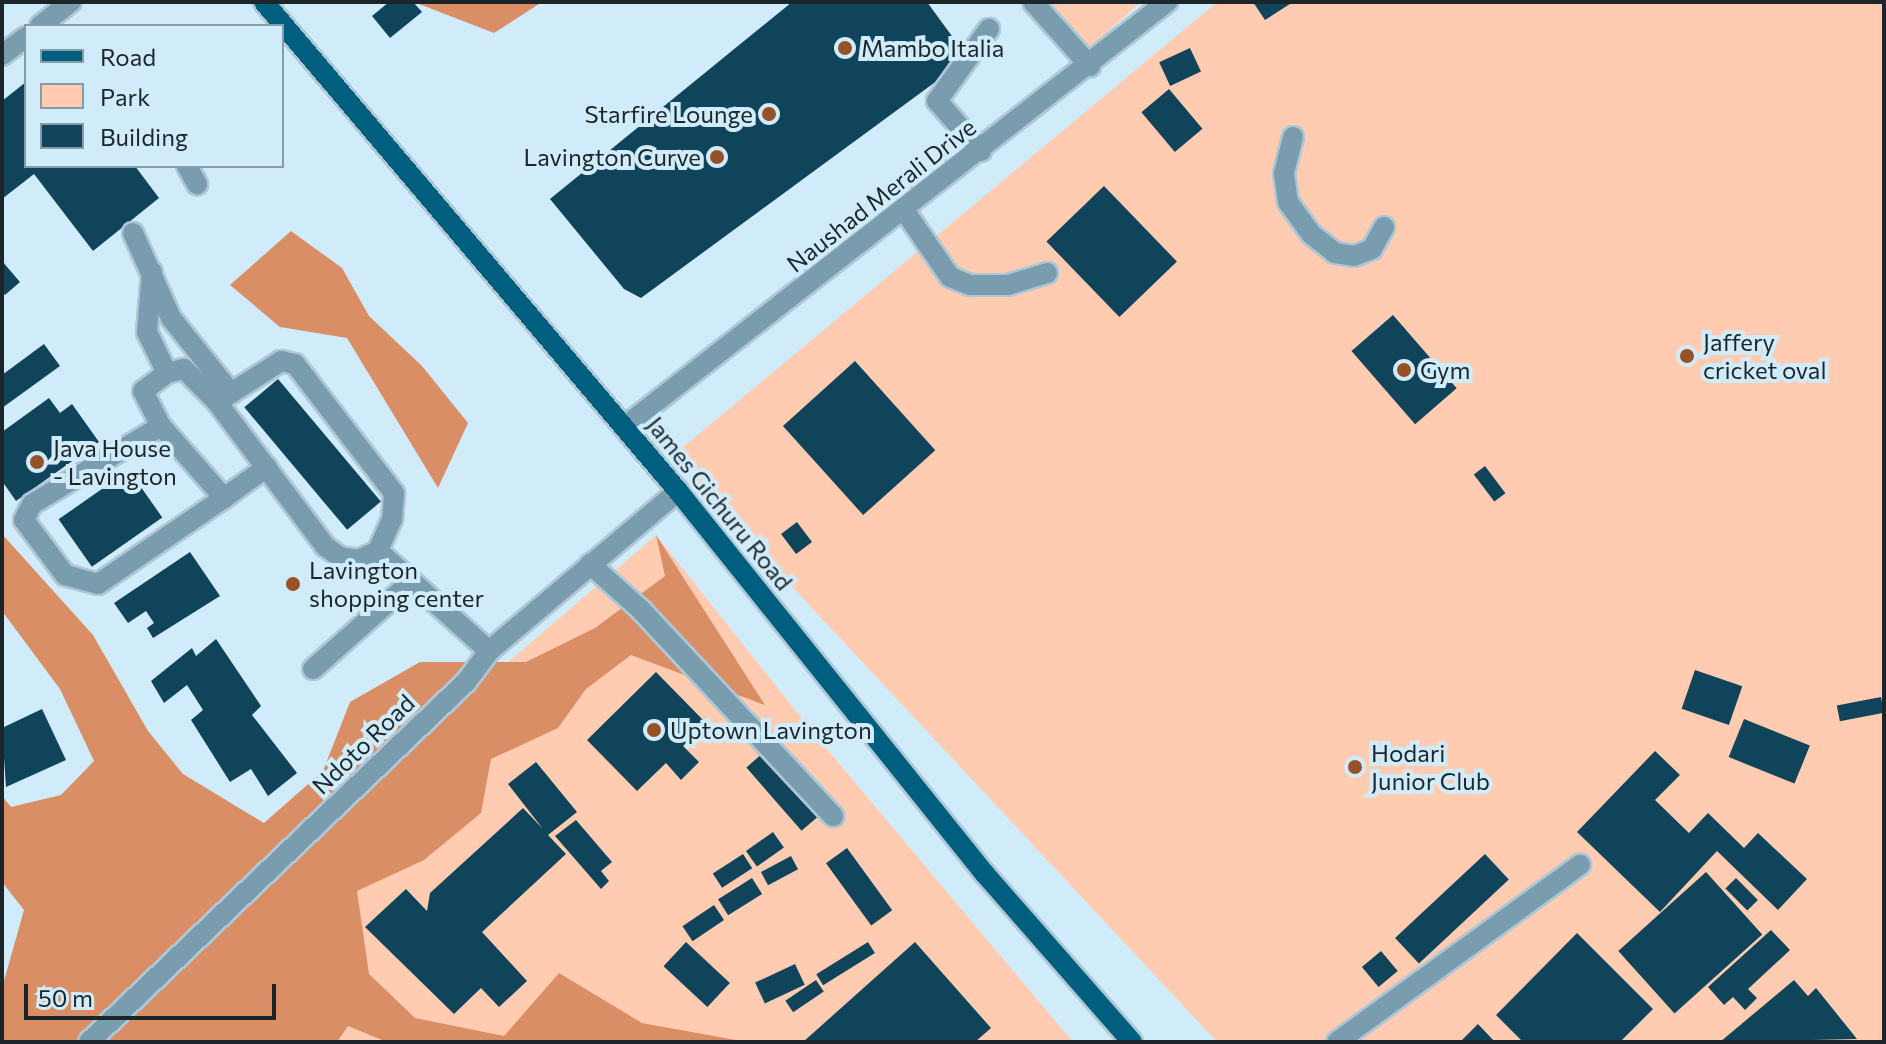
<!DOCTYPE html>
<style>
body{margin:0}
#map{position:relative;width:1886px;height:1044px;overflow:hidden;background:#d0ebf9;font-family:Commissioner,sans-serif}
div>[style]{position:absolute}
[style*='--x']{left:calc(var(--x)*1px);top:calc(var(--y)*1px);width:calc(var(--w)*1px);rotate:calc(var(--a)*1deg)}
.green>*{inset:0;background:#ffccb1}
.forest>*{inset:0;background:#da8e66}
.building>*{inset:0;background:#10445a;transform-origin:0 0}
.roads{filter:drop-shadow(2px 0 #afc7d4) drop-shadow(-2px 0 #afc7d4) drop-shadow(0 2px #afc7d4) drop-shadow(0 -2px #afc7d4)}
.minor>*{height:20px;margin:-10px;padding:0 10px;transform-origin:10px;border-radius:10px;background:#799daf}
.major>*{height:20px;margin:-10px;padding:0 10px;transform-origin:10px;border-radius:10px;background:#005f7f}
.dots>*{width:22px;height:22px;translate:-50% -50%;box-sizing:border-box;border:4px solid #d0ebf9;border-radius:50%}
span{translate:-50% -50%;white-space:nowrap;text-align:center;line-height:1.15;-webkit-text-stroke:8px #d0ebf9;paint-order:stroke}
.poi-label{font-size:24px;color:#1b252a}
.left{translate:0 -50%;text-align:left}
.right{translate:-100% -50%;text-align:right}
.street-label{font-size:24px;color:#1b252a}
.frame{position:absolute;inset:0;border:4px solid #1b252a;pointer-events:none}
.legend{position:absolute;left:24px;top:24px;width:260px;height:144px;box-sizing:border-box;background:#d0ebf9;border:2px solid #889ca6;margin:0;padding:10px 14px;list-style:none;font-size:24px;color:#1b252a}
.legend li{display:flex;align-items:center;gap:16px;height:40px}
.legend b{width:40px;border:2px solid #889ca6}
.scale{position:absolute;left:24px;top:984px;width:252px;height:36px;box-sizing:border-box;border:4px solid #1b252a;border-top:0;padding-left:10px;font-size:24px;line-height:28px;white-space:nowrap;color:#1b252a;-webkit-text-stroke:6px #d0ebf9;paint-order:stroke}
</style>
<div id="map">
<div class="green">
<i style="clip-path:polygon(1031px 2px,1141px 2px,1081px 55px)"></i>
<i style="clip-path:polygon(1217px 2px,1884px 2px,1884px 1042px,1217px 1042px,671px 457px)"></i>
<i style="clip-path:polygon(656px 535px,815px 735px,1073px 1042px,66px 1042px)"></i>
</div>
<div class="forest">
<i style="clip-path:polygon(414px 2px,542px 2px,494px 33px)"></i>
<i style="clip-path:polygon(291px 231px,342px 268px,369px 316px,422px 366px,468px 423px,438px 488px,347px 338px,280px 327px,230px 285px)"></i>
<i style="clip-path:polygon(2px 534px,93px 635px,148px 731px,183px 774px,264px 823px,323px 771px,350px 702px,420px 662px,526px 662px,595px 628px,665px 576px,656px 535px,765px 705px,631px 655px,586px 689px,558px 728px,491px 759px,481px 813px,424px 860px,357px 891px,369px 974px,415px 1018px,504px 1036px,559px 973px,642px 1023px,747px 1042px,387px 1042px,348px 1026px,337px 1042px,2px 1042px,2px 988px,24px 910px,2px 882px,2px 796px,11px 807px,61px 795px,94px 761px,60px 689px,2px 611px)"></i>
</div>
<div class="building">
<i style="clip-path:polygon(389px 2px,413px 2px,422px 12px,390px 38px,372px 16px)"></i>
<i style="clip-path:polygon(792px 2px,927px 2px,968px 58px,641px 298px,624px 289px,550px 199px)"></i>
<i style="clip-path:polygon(1253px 2px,1293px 2px,1265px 20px)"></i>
<i style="left:1190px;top:48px;width:26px;height:34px;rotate:65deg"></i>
<i style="clip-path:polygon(26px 82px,26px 166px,135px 166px,159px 198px,93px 251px,34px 174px,2px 199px,2px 101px)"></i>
<i style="left:1169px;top:89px;width:52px;height:36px;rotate:50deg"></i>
<i style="left:1104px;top:186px;width:105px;height:80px;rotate:46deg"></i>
<i style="clip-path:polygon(2px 261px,20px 282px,5px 295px,2px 291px)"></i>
<i style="left:1393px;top:315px;width:97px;height:55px;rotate:49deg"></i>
<i style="clip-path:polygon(44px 344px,60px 366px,2px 408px,2px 375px)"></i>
<i style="left:855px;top:361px;width:120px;height:97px;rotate:48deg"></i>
<i style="left:278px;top:379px;width:160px;height:44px;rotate:50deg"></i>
<i style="clip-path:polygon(49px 398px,60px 413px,72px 404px,99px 442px,16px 501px,2px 481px,2px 432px)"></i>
<i style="left:1485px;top:466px;width:34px;height:14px;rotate:53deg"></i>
<i style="left:129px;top:470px;width:58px;height:86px;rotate:55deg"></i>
<i style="left:797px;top:522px;width:25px;height:20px;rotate:53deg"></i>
<i style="clip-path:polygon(190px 552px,220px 596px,153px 638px,147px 628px,154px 623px,146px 611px,128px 623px,114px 603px)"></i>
<i style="clip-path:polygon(216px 639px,261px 706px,252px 715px,297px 773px,268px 796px,251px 769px,230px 782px,191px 720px,203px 710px,187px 685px,164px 703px,151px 681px,192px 648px,196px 656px)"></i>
<i style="left:1695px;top:670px;width:50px;height:41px;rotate:19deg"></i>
<i style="clip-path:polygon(656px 672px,706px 723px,683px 746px,699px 762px,681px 780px,666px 763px,637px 791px,587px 740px)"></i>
<i style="left:1881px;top:697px;width:16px;height:45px;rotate:79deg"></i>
<i style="clip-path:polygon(42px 709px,66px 760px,6px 787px,2px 728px)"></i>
<i style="left:1744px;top:719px;width:71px;height:41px;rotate:22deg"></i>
<i style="clip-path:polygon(1655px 751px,1680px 775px,1655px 800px,1689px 833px,1708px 813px,1744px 848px,1758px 833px,1807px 879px,1778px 910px,1717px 851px,1660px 912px,1577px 832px)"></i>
<i style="left:763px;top:753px;width:84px;height:22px;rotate:49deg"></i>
<i style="clip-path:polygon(536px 762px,577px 812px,548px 835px,566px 854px,482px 932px,527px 981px,499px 1007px,481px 988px,454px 1014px,365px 927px,406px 889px,427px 911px,430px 893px,523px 808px,543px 829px,508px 784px)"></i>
<i style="clip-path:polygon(576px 820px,612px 862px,601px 871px,609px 881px,601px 889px,555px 836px)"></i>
<i style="left:773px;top:832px;width:19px;height:33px;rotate:55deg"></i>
<i style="left:847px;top:848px;width:77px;height:26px;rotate:54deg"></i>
<i style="left:743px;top:854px;width:17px;height:36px;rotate:57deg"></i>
<i style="left:1485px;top:854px;width:35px;height:123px;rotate:47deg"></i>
<i style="left:791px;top:856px;width:15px;height:34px;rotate:62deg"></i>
<i style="left:1706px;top:872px;width:84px;height:118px;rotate:48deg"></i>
<i style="left:752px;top:878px;width:19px;height:40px;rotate:58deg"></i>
<i style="left:1736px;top:878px;width:31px;height:15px;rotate:45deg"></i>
<i style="left:714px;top:905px;width:18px;height:38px;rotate:56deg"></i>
<i style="clip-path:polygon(1771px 930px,1790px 950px,1748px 989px,1757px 998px,1745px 1010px,1733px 997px,1724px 1005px,1708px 987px)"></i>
<i style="clip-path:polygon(1577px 933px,1653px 1009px,1620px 1042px,1523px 1042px,1496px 1015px)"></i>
<i style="left:686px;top:942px;width:60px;height:33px;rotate:43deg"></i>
<i style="left:868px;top:942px;width:13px;height:61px;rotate:58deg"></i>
<i style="clip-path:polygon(915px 942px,991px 1028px,975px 1042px,803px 1042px)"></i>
<i style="left:1381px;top:951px;width:26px;height:25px;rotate:50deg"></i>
<i style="left:795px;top:964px;width:23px;height:44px;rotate:65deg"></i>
<i style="left:816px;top:980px;width:14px;height:37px;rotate:56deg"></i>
<i style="clip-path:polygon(1794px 980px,1808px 996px,1816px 988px,1857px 1039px,1720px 1042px)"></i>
<i style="clip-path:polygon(1478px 1024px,1495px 1042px,1460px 1042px)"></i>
</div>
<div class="roads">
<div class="minor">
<i style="--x:1033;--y:2;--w:86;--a:48.3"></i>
<i style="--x:40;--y:26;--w:39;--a:-38"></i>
<i style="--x:2;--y:55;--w:30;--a:-37"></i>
<i style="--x:1293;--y:137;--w:38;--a:104"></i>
<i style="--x:1284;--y:174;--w:28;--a:82"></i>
<i style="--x:1288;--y:202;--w:39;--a:54"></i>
<i style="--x:1311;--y:234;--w:31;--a:38"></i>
<i style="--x:1335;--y:253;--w:19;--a:9"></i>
<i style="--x:1354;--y:256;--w:19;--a:-21"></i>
<i style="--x:1372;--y:249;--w:25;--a:-61"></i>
<i style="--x:981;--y:151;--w:67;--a:-131.3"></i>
<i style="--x:937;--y:101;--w:89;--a:-54.2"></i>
<i style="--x:187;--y:166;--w:21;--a:61"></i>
<i style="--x:904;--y:210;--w:81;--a:55.5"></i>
<i style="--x:950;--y:277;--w:22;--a:22"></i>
<i style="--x:970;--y:285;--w:38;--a:0"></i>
<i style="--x:1008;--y:285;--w:41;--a:-17.1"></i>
<i style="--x:133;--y:233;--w:93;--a:65.9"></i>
<i style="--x:171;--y:318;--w:96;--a:51.3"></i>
<i style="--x:152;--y:272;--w:60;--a:94.8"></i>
<i style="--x:147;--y:332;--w:46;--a:64"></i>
<i style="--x:281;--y:361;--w:14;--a:12"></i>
<i style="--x:295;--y:364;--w:163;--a:52.5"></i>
<i style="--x:394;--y:493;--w:26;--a:94"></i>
<i style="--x:392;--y:519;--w:35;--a:114"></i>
<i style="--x:378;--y:551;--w:21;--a:155"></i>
<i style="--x:359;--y:560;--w:19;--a:-171"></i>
<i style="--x:340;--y:557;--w:19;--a:-144"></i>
<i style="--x:325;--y:546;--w:180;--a:-126.9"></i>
<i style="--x:217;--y:402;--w:76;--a:-32.6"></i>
<i style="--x:217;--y:402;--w:47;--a:-135"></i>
<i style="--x:184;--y:369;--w:17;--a:167"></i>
<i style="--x:167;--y:373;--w:30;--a:143"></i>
<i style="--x:143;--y:391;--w:39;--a:63"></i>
<i style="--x:161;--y:426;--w:96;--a:48.8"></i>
<i style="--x:224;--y:498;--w:53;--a:-35.8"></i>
<i style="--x:161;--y:426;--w:151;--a:148.8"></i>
<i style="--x:32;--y:504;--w:18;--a:117"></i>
<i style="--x:24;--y:520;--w:69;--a:53.3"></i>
<i style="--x:65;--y:575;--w:34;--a:15"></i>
<i style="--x:98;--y:584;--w:153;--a:-34.3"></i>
<i style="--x:624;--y:427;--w:690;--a:-38.05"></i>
<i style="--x:378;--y:551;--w:149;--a:42"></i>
<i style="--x:590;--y:564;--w:69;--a:42"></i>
<i style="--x:641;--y:610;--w:282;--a:47"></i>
<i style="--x:313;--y:669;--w:132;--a:-41.6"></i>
<i style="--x:89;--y:1042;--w:521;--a:-43.68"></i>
<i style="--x:466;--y:682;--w:39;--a:-53"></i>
<i style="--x:489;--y:651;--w:248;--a:-40.2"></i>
<i style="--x:1337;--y:1042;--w:301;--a:-36.1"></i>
</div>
<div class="major">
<i style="--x:264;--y:2;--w:641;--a:49.75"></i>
<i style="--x:678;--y:491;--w:491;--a:51.3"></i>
<i style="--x:985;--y:874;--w:223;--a:48.8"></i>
</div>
</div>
<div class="dots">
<i style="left:845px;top:48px;background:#965128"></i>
<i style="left:769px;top:114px;background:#965128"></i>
<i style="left:717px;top:157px;background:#965128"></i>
<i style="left:1687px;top:356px;background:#965128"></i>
<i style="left:1404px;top:370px;background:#965128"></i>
<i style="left:37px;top:462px;background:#965128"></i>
<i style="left:293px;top:584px;background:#965128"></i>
<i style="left:654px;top:730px;background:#965128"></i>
<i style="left:1355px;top:767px;background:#965128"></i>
</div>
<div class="poi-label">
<span class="left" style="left:861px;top:48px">Mambo Italia</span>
<span class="right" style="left:753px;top:114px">Starfire Lounge</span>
<span class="right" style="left:701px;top:157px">Lavington Curve</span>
<span class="left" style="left:1703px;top:356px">Jaffery<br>cricket oval</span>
<span class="left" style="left:1420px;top:370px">Gym</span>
<span class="left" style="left:53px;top:462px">Java House<br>- Lavington</span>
<span class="left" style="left:309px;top:584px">Lavington<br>shopping center</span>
<span class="left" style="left:670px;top:730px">Uptown Lavington</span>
<span class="left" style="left:1371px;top:767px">Hodari<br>Junior Club</span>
</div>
<div class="street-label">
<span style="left:881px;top:195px;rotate:-38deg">Naushad Merali Drive</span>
<span style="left:720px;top:503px;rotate:51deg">James Gichuru Road</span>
<span style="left:363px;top:744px;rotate:-44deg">Ndoto Road</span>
</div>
<div class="frame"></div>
<ul class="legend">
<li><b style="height:10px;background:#005f7f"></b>Road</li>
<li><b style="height:22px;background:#ffccb1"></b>Park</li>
<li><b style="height:22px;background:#10445a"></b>Building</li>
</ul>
<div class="scale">50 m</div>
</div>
